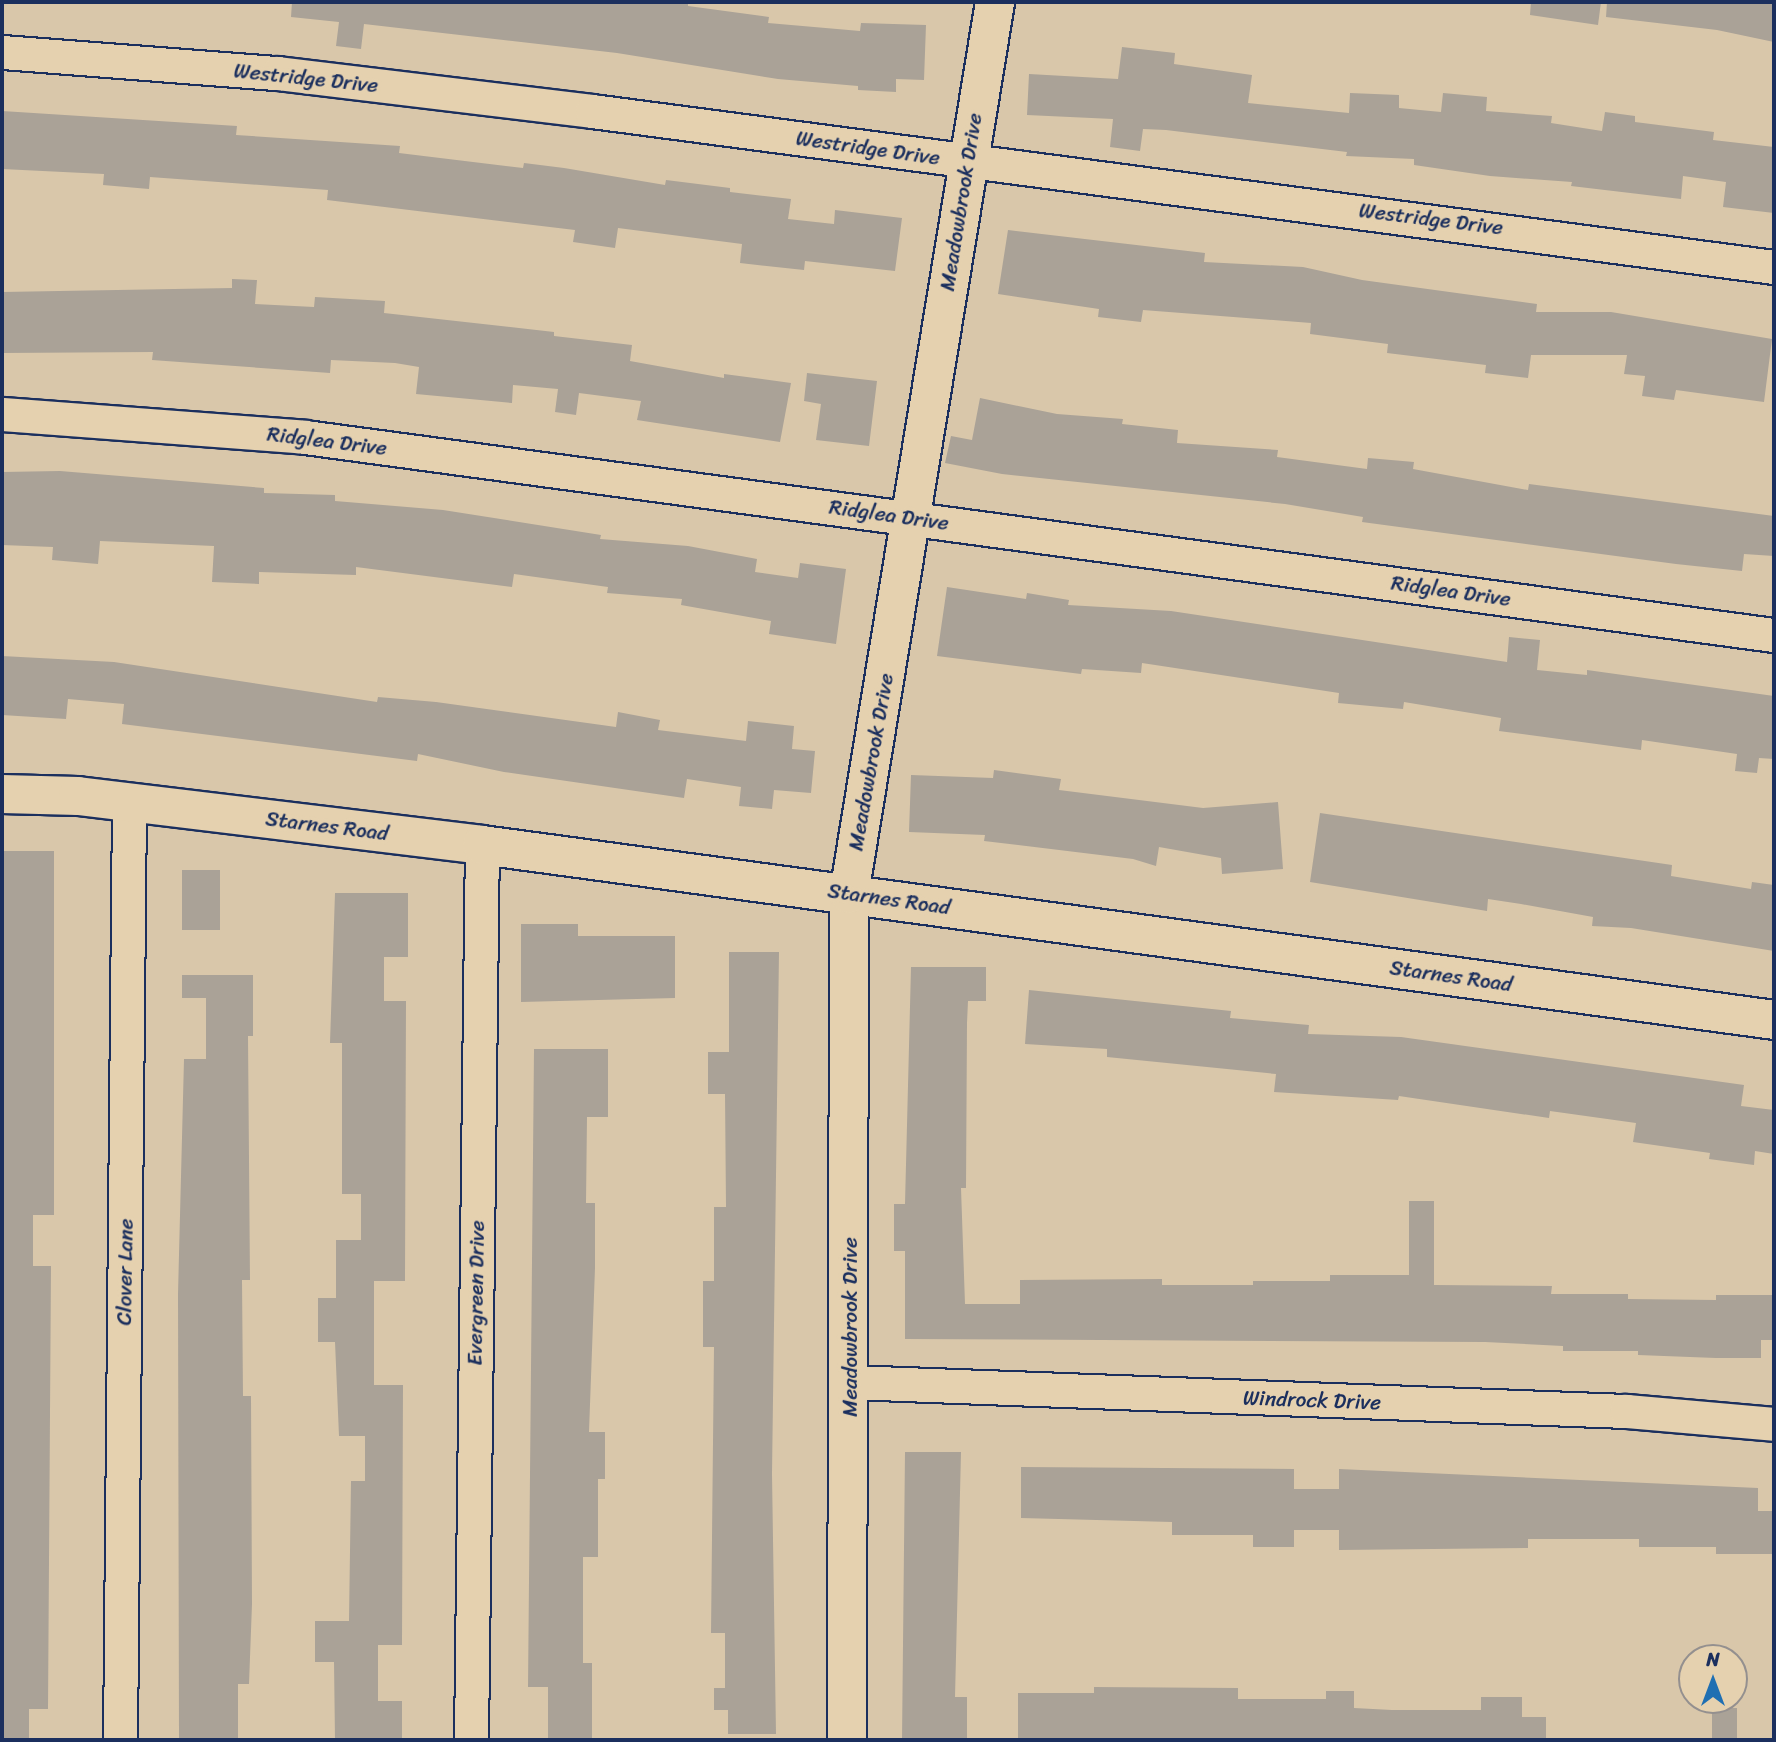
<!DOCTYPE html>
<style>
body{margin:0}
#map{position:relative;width:1776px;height:1742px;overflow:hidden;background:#d9c7aa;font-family:Sriracha,sans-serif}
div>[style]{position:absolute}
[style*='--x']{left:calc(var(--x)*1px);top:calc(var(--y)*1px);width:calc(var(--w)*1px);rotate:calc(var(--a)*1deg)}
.building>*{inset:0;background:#aaa297;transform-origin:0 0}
.roads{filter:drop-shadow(2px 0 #1b2f5e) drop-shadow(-2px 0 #1b2f5e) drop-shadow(0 2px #1b2f5e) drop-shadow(0 -2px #1b2f5e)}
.street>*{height:33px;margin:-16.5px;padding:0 16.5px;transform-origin:16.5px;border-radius:16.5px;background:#e5d1af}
.secondary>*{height:38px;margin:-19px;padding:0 19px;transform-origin:19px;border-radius:19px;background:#e5d1af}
span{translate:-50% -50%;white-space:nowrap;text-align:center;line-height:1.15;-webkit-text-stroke:7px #e5d1af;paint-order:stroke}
.street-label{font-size:21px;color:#1b2f5e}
.frame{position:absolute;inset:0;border:4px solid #1b2f5e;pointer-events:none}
.north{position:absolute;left:1678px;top:1644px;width:70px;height:70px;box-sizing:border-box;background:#e5d1af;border:2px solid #94908f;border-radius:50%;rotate:0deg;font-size:19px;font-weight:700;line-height:28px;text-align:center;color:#1b2f5e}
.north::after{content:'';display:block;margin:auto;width:24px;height:32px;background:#1f6fb2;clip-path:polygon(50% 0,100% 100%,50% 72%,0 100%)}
</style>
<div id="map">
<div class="building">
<i style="clip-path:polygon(292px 2px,688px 2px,688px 6px,769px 17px,768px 23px,860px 31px,861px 23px,926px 25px,924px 80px,896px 79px,896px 92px,858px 90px,858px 86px,778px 79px,617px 53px,364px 24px,361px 49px,336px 46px,339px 22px,291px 17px)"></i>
<i style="clip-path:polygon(1531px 2px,1601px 2px,1598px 25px,1530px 15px)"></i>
<i style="clip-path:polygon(1607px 2px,1774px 2px,1774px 42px,1717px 30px,1606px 17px)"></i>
<i style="clip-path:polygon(1122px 47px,1175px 53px,1174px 64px,1252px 75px,1248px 103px,1349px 113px,1350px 93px,1399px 95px,1399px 108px,1441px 112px,1443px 93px,1487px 97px,1486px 111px,1552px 116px,1551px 123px,1602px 131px,1605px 112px,1635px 116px,1635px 122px,1714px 132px,1713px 140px,1774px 147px,1774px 213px,1723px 207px,1726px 182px,1683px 176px,1681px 199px,1571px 186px,1572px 182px,1490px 176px,1414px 165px,1414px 159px,1346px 156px,1347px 152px,1166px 130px,1143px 129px,1140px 151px,1110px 147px,1113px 119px,1027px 115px,1029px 74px,1118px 79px)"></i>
<i style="clip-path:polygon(2px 111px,237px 126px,236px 135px,400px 146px,399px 153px,523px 168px,524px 163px,564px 168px,665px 185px,666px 180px,730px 188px,730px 192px,791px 199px,788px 219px,834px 224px,835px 210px,902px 218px,895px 271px,805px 261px,804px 270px,740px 263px,742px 244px,618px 228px,615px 248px,573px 242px,575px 230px,327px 200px,328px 190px,150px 177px,149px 189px,103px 185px,104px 174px,2px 169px)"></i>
<i style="clip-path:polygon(1008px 230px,1205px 253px,1204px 262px,1303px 267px,1362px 280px,1537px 304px,1536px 312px,1611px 312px,1772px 339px,1764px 402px,1676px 390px,1674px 400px,1642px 396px,1645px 376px,1624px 374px,1627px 355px,1531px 355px,1528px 378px,1485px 373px,1486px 365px,1387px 353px,1388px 344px,1310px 334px,1311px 323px,1143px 310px,1141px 322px,1098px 317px,1099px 309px,998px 294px)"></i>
<i style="clip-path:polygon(232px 279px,257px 280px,255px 304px,314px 307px,315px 297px,385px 301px,384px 313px,554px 332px,554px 336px,632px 345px,630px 361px,724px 378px,724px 374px,791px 383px,780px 442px,637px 420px,641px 401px,579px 393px,576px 415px,555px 412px,558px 389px,513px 385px,512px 403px,416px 394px,419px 367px,395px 363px,331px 360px,330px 373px,152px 360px,153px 352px,2px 353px,2px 292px,232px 288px)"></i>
<i style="clip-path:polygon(807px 373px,877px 381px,869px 446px,816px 440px,821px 404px,804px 401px)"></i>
<i style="clip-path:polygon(980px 398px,1057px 414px,1123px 419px,1122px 424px,1178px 430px,1177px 443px,1278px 450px,1277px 457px,1367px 469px,1368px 458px,1414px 462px,1413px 469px,1528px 490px,1529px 484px,1774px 516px,1774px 556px,1744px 554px,1742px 571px,1676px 564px,1362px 522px,1363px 517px,1285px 504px,1002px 474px,945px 463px,951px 436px,972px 440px)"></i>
<i style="clip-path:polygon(60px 471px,264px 488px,264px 493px,335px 495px,335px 501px,443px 510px,601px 535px,600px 539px,688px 546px,757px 559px,755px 572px,798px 578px,800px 563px,846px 569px,836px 644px,769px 634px,771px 621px,681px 605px,682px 599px,607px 593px,608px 587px,514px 574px,512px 587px,356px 567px,356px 575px,259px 572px,259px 584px,212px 582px,214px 546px,100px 541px,98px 564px,52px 560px,53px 547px,2px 545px,2px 472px)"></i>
<i style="clip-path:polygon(947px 587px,1026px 599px,1027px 593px,1069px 600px,1068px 605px,1171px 611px,1507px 662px,1509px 637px,1540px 640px,1537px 670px,1587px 675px,1587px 670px,1774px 696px,1774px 759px,1759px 758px,1757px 773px,1735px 771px,1737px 754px,1642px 740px,1641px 750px,1499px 731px,1501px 718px,1404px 702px,1403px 709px,1338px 703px,1339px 693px,1142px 663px,1141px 673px,1082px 669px,1081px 674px,937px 656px)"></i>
<i style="clip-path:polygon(2px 656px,114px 662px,377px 702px,378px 697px,436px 702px,616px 727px,618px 712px,660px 720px,658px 730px,746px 741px,748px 721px,794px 726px,792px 749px,815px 751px,811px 793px,774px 790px,772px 809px,739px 806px,741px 787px,687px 779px,684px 798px,504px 772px,418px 754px,417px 761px,122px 724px,124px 704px,68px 699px,66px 719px,2px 715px)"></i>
<i style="clip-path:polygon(994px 770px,1061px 779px,1059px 790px,1203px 808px,1278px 802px,1283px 869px,1222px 874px,1221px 858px,1159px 847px,1156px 866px,1133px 859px,984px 841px,985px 835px,909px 832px,911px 775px,993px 778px)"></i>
<i style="clip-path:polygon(1320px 813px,1672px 865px,1671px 876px,1751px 889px,1752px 882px,1774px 885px,1774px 951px,1631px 928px,1592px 926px,1593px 917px,1521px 904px,1488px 899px,1487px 911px,1310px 882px)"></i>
<i style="clip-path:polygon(2px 851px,54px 851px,54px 1215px,33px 1215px,33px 1266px,51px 1266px,48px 1709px,29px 1709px,29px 1740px,2px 1740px)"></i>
<i style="left:182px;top:870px;width:38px;height:60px"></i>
<i style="clip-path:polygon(335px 893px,408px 893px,408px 957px,384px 957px,384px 1001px,406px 1001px,405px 1281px,374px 1281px,374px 1385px,403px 1385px,402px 1645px,378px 1645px,378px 1701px,402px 1701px,402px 1740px,335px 1740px,334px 1662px,315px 1662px,315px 1621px,349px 1621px,351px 1481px,365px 1481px,365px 1436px,339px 1436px,335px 1342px,318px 1342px,318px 1298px,336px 1298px,336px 1240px,361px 1240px,361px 1194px,342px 1194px,342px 1043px,330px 1043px)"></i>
<i style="clip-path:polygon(521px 924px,578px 924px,578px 936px,675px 936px,675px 998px,521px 1002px)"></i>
<i style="clip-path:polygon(729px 952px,779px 952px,772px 1474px,776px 1734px,728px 1734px,728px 1710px,714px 1710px,714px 1688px,725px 1688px,725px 1633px,711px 1633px,714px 1347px,703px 1347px,703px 1281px,714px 1281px,714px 1207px,726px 1207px,725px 1094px,708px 1094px,708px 1052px,729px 1052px)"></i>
<i style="clip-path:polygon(911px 967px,986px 967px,986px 1001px,968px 1001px,967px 1023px,966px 1188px,961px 1188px,965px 1304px,1020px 1304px,1020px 1280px,1162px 1279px,1162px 1285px,1253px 1285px,1253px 1281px,1330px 1281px,1330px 1275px,1409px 1275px,1409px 1201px,1434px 1201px,1434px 1285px,1552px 1286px,1551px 1294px,1628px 1294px,1628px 1299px,1716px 1300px,1716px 1295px,1774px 1295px,1774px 1340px,1761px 1340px,1761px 1358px,1716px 1358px,1638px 1355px,1638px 1351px,1563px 1351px,1563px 1346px,1485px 1342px,905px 1339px,905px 1251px,894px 1251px,894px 1204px,905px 1204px)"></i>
<i style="clip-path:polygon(182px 975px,253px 975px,253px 1036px,248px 1036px,250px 1280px,242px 1280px,243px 1396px,251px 1396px,252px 1604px,249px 1684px,238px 1684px,238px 1740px,179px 1740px,178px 1294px,184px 1059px,206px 1059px,206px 998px,182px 998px)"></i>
<i style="clip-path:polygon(1029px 990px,1231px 1011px,1230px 1018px,1309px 1025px,1308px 1034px,1401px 1037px,1744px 1085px,1741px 1106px,1774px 1110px,1774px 1154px,1755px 1151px,1754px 1165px,1709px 1159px,1710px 1153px,1633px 1142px,1636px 1123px,1550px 1111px,1549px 1118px,1399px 1096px,1398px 1100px,1274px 1092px,1276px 1074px,1107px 1057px,1107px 1049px,1025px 1044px)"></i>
<i style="clip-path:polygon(534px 1049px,608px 1049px,608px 1117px,587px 1117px,586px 1203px,595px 1203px,595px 1268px,589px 1432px,605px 1432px,605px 1479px,598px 1479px,598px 1557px,583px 1557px,583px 1663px,592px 1663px,592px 1740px,548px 1740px,548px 1687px,528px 1687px)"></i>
<i style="clip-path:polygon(905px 1452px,961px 1452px,955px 1697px,967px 1697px,967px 1740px,902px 1740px)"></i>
<i style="clip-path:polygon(1021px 1467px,1294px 1469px,1294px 1489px,1339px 1489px,1339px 1469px,1758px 1488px,1758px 1511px,1774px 1511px,1774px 1554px,1716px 1554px,1716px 1547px,1639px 1547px,1639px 1539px,1528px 1539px,1528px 1548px,1339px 1550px,1339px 1530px,1294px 1530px,1294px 1547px,1253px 1547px,1253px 1535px,1172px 1535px,1172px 1522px,1021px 1518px)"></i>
<i style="clip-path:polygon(1094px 1687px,1238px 1688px,1238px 1699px,1326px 1699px,1326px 1691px,1354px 1691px,1354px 1708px,1392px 1710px,1481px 1710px,1481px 1697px,1522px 1697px,1522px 1717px,1546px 1717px,1546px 1740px,1018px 1740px,1018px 1693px,1094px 1693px)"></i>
<i style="left:1712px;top:1708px;width:25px;height:32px"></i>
</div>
<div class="roads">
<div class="street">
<i style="--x:2;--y:52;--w:277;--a:4.4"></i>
<i style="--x:278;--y:73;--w:316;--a:6.9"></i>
<i style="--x:592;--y:111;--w:1192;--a:7.52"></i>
<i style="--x:2;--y:414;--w:304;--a:4.3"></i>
<i style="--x:305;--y:437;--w:1482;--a:7.68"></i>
<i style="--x:850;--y:1382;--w:777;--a:2.14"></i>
<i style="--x:1626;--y:1411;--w:149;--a:5"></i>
<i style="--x:120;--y:1740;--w:937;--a:-89.45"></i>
<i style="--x:471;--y:1740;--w:895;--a:-89.3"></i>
</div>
<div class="secondary">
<i style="--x:2;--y:794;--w:76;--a:1.5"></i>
<i style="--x:78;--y:796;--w:407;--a:6.9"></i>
<i style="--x:482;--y:845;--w:1304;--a:7.71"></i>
<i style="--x:847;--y:1740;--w:846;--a:-89.86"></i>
<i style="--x:849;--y:894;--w:904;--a:-80.7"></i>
</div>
</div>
<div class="street-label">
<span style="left:306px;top:78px;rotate:6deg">Westridge Drive</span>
<span style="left:868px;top:148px;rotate:8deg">Westridge Drive</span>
<span style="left:961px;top:202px;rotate:-81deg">Meadowbrook Drive</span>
<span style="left:1431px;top:219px;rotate:7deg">Westridge Drive</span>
<span style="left:327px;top:441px;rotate:7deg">Ridglea Drive</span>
<span style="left:889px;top:515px;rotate:8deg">Ridglea Drive</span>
<span style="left:1451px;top:591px;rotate:8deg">Ridglea Drive</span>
<span style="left:871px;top:762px;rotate:-80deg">Meadowbrook Drive</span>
<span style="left:327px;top:826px;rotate:7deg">Starnes Road</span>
<span style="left:889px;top:899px;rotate:8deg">Starnes Road</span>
<span style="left:1451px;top:976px;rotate:8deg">Starnes Road</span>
<span style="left:125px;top:1272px;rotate:-89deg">Clover Lane</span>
<span style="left:476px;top:1293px;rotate:-89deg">Evergreen Drive</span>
<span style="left:850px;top:1327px;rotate:-90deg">Meadowbrook Drive</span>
<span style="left:1312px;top:1400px;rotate:2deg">Windrock Drive</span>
</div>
<div class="frame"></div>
<div class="north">N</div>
</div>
